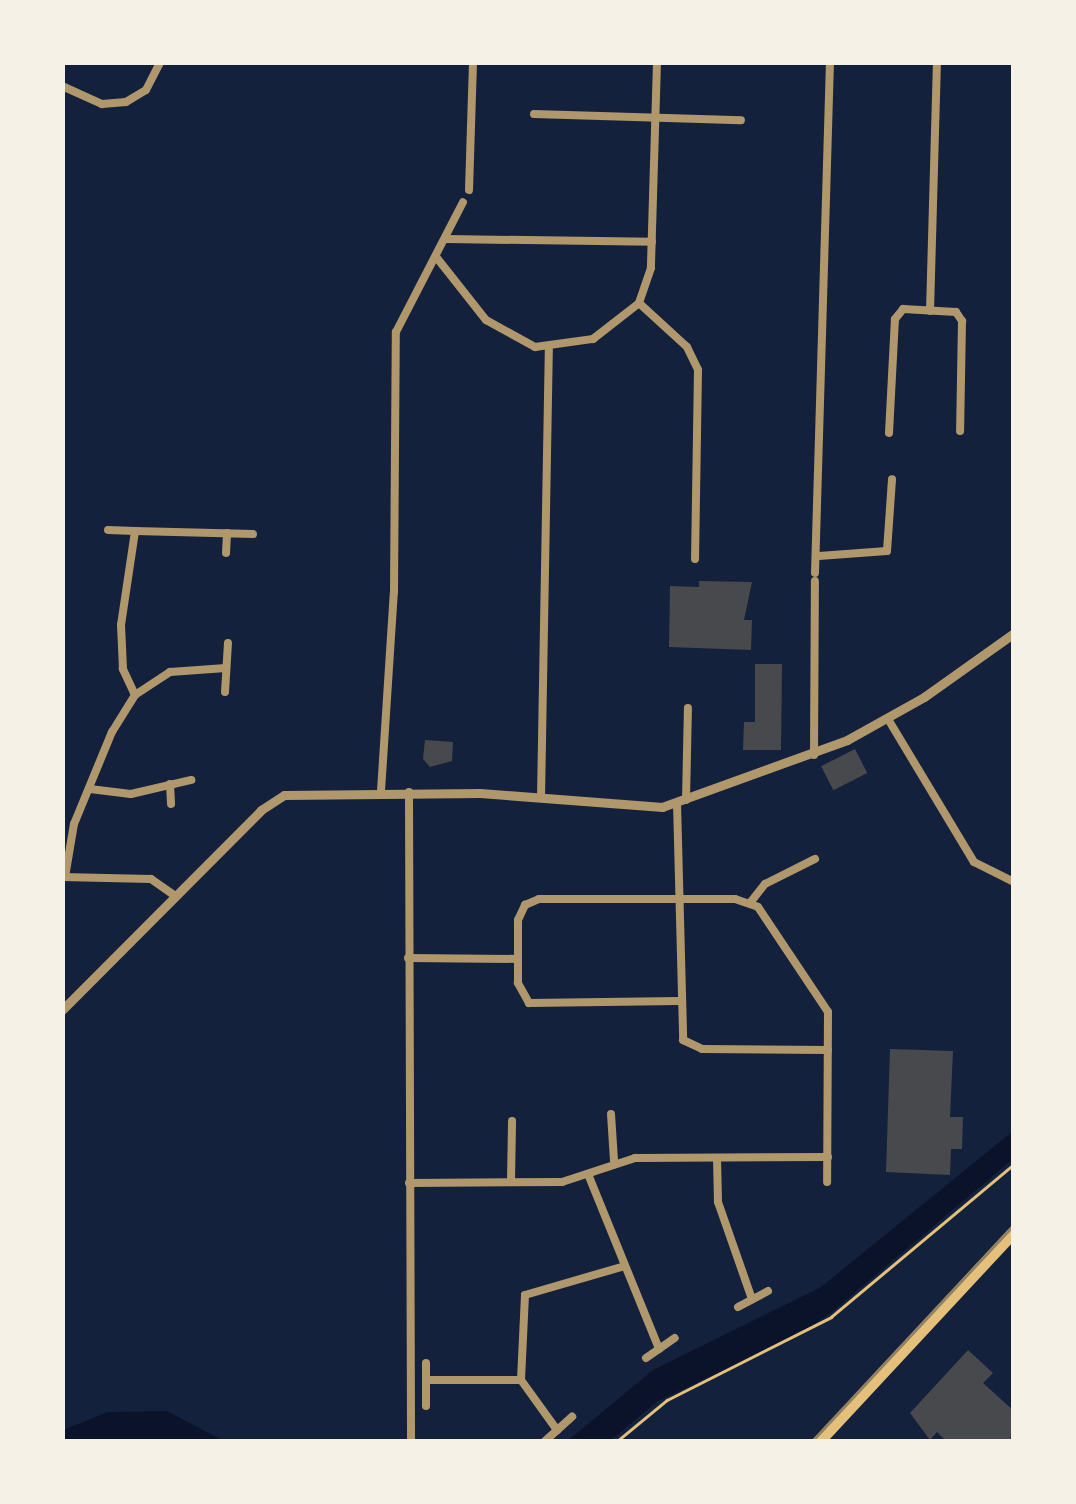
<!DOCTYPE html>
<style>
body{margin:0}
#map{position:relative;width:1076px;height:1504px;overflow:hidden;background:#14213d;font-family:Figtree,sans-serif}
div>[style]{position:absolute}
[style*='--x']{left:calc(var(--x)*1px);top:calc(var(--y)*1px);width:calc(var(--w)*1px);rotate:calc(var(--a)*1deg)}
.water>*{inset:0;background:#0b132b}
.building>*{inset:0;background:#48494c;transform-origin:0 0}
.path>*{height:2.5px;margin:-1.25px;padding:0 1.25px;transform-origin:1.25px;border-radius:1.25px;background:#e5c07b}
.minor>*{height:8px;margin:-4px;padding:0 4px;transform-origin:4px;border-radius:4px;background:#b1986c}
.tertiary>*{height:9px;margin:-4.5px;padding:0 4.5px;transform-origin:4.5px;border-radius:4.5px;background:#b1986c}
.trunk>*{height:12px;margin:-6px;padding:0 6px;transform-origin:6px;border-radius:6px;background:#e5c07b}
.tram>*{height:2.5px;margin:-1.25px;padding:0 1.25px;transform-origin:1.25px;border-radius:1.25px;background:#918062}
span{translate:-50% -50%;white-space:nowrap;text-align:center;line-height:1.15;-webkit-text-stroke:10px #f6f1e7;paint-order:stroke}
.frame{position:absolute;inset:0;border:65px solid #f6f1e7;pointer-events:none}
</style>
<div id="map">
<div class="water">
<i style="clip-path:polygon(1013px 1131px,1013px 1159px,832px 1312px,795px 1337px,658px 1401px,610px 1441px,566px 1442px,653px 1370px,821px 1287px)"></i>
<i style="clip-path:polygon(167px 1411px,224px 1441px,63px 1441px,63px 1430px,108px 1412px)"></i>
</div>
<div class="building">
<i style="clip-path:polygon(699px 581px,752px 582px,744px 620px,752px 620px,751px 650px,669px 647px,670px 586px,699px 587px)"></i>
<i style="clip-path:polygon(755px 664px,782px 664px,781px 750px,743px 750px,744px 722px,755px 722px)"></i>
<i style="clip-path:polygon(425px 740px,453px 742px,452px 761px,430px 767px,423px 759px)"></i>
<i style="left:855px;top:749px;width:27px;height:38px;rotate:63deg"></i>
<i style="clip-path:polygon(890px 1049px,953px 1051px,950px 1117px,963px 1117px,962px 1149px,951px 1149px,950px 1175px,886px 1172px)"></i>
<i style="clip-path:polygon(968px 1350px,993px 1373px,983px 1383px,1014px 1411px,1010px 1442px,947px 1442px,937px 1432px,930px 1440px,910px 1413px)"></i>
</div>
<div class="path">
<i style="--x:616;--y:1442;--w:66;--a:-39.5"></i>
<i style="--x:667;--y:1400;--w:184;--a:-26.8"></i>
<i style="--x:831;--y:1317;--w:239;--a:-39.9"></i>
</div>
<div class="minor">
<i style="--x:657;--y:62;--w:206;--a:91.7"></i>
<i style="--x:651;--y:268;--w:37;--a:109"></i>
<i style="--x:639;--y:303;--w:65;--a:42.5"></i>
<i style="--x:687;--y:347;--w:25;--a:64"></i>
<i style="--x:698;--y:370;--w:189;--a:90.9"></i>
<i style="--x:62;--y:86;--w:44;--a:24.2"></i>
<i style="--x:102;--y:104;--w:24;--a:-5"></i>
<i style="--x:126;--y:102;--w:23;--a:-31"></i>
<i style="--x:146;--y:90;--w:31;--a:-63"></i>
<i style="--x:534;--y:114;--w:207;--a:1.7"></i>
<i style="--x:469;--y:190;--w:128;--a:-88.2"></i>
<i style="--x:447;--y:239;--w:205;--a:0.8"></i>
<i style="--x:437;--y:258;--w:79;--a:51.7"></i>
<i style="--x:486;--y:320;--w:56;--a:28.9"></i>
<i style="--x:535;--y:347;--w:59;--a:-7.9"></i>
<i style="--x:593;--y:339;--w:58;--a:-38"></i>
<i style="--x:930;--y:311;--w:249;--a:-88.4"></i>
<i style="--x:889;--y:433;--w:114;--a:-87"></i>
<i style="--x:895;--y:319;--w:13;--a:-51"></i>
<i style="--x:903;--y:309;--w:53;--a:3.2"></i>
<i style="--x:956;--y:312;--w:11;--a:56"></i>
<i style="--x:962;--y:321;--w:110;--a:91"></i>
<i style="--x:108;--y:530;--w:27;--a:2"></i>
<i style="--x:226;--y:553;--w:20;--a:-87"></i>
<i style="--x:819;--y:556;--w:68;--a:-4.2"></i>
<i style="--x:887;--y:551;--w:72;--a:-86"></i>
<i style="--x:815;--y:573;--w:511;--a:-88.32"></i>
<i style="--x:225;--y:692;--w:49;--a:-86.5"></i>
<i style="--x:135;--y:695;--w:29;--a:-115"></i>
<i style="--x:123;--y:669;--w:44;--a:-92.6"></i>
<i style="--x:121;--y:625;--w:95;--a:-81.5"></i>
<i style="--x:135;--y:531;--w:118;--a:1.5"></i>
<i style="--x:888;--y:719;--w:167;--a:59"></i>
<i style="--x:974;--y:862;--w:45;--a:26.6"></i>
<i style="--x:814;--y:755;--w:174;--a:-89.7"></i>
<i style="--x:170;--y:784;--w:20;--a:87"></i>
<i style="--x:90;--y:789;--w:41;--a:7"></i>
<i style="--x:131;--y:794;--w:62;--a:-13.1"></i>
<i style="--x:381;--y:791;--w:199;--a:-86.3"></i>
<i style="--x:394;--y:592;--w:260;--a:-89.6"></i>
<i style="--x:396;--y:332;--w:146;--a:-62.7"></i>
<i style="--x:409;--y:792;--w:650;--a:89.82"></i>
<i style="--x:541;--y:798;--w:449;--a:-89"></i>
<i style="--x:686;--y:800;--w:92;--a:-88.8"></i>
<i style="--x:677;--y:803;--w:237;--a:88.5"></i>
<i style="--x:683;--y:1040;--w:21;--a:25"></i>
<i style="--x:702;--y:1049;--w:126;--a:0.5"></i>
<i style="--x:62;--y:877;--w:89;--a:1.3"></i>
<i style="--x:151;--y:879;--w:29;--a:35"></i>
<i style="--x:65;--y:877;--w:54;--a:-80.4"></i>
<i style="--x:74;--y:824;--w:100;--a:-67.6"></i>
<i style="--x:112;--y:732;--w:44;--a:-58.1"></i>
<i style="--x:135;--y:695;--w:42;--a:-33.3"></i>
<i style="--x:170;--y:672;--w:56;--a:-4.1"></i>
<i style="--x:750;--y:903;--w:24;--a:-52"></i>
<i style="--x:765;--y:884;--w:56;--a:-26.6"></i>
<i style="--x:408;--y:958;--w:110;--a:0.5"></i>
<i style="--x:679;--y:1001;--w:150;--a:179.2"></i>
<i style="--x:529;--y:1003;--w:23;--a:-119"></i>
<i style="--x:518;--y:983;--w:63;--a:-90"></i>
<i style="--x:518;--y:920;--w:17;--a:-65"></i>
<i style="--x:525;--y:905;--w:15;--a:-23"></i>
<i style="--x:539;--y:899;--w:196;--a:0"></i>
<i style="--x:735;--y:899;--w:24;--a:19"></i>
<i style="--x:758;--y:907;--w:126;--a:56.3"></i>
<i style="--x:828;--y:1012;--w:170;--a:90.3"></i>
<i style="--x:611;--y:1114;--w:47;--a:86.3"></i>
<i style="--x:717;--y:1158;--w:44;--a:88.7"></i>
<i style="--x:718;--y:1202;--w:103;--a:70.7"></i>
<i style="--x:588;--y:1174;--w:189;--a:67.9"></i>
<i style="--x:511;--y:1181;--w:60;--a:-89"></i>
<i style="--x:409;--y:1183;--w:153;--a:-0.4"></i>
<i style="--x:562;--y:1182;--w:77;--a:-18.2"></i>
<i style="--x:635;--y:1158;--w:193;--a:-0.3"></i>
<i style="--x:738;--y:1307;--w:34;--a:-28"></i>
<i style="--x:646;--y:1358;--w:35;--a:-35"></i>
<i style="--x:427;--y:1380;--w:94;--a:0"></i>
<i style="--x:521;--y:1380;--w:62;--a:54.2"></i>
<i style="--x:521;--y:1380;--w:85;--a:-87.3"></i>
<i style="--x:525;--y:1295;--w:104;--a:-16.2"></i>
<i style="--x:426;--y:1406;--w:43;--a:-90"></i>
<i style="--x:544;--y:1442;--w:38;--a:-42"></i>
</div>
<div class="tertiary">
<i style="--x:62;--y:1010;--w:282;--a:-45.1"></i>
<i style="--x:261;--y:810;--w:27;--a:-33"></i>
<i style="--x:284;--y:795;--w:196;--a:-0.6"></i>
<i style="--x:480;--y:793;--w:183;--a:4.4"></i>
<i style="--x:662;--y:807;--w:197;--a:-19.9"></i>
<i style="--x:847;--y:740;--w:88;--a:-29.2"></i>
<i style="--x:924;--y:697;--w:110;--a:-35.4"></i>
</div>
<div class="trunk">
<i style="--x:819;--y:1442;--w:287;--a:-47.1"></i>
</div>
<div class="tram">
<i style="--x:811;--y:1442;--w:298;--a:-47"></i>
</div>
<div class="frame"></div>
</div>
